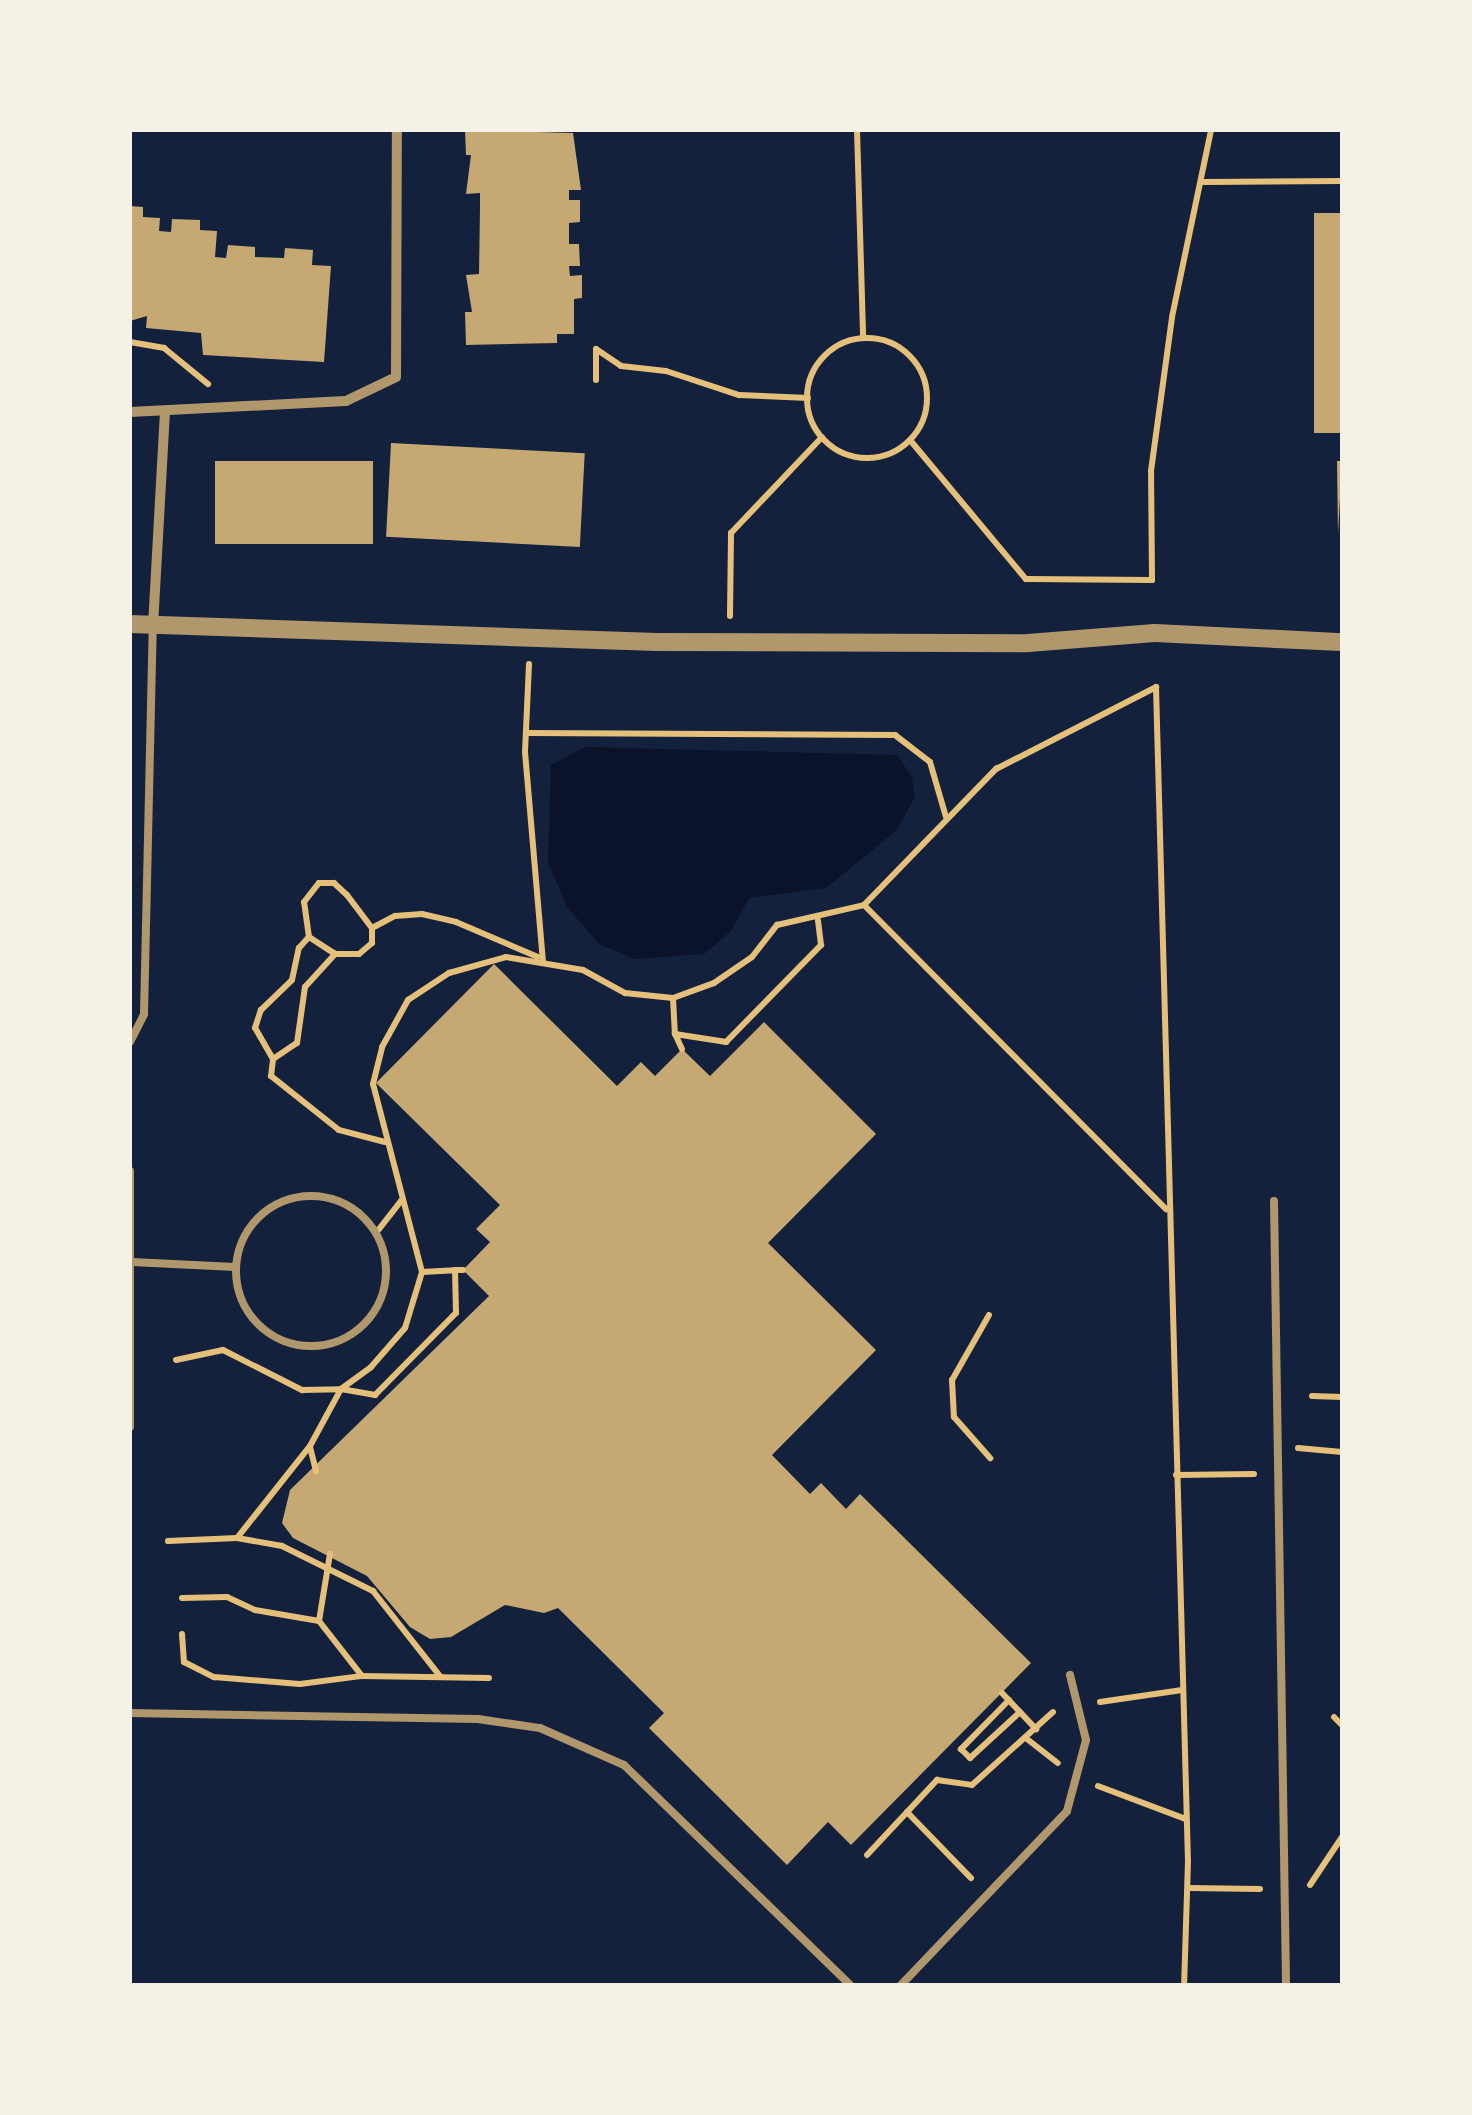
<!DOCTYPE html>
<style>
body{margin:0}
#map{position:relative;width:1472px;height:2115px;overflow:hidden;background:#14213d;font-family:"Public Sans",sans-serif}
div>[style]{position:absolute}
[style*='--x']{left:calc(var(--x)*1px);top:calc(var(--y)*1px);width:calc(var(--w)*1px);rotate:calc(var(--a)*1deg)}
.water>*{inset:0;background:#0b132b}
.building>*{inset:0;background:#c6a872;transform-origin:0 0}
.path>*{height:6px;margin:-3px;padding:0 3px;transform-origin:3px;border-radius:3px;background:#e5c07b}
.path>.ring{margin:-3px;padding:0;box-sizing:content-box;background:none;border:6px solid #e5c07b;border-radius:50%}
.service>*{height:8px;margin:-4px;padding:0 4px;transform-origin:4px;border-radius:4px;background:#b1986c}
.service>.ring{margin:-4px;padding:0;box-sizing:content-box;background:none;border:8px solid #b1986c;border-radius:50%}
.minor>*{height:10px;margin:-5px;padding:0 5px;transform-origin:5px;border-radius:5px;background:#b1986c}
.tertiary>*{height:18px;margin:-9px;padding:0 9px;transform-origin:9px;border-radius:9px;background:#b1986c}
span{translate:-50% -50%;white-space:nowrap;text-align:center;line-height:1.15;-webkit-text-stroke:9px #f6f1e7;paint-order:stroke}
.frame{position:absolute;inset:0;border:132px solid #f6f1e7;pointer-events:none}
</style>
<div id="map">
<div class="water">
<i style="clip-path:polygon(585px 747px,897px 755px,912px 777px,915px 797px,896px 831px,826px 888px,749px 898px,731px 931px,704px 954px,634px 959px,599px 944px,567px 907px,548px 863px,551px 765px)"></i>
</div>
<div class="building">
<i style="clip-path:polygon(465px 130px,573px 133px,581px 190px,569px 190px,569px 200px,580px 200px,580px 222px,569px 223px,569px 244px,579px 244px,580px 266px,569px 266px,570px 276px,582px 275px,582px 298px,574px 299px,574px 334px,557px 334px,557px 343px,466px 345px,465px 312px,472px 312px,466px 275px,479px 274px,480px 207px,480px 193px,466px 194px,471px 155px,466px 155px)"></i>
<i style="clip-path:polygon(130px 206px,143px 207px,143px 217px,160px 218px,159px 231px,171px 232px,172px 219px,200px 220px,200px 230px,217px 231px,215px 257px,226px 258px,228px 245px,255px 247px,255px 257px,284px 258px,285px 248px,313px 250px,312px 265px,331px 266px,324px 362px,203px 355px,201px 333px,146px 328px,147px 316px,130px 321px)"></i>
<i style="left:1342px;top:213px;width:220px;height:28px;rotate:90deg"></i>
<i style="left:391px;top:443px;width:194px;height:94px;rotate:3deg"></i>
<i style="left:215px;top:461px;width:158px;height:83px"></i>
<i style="clip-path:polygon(1337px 461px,1342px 461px,1338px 534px)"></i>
<i style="clip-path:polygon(494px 964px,617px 1086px,641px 1062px,655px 1076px,682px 1049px,710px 1076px,764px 1022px,876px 1134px,768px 1243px,876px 1350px,772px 1455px,810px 1494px,821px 1483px,846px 1509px,860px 1494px,1031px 1663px,851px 1845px,828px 1822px,787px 1865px,649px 1728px,664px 1713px,558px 1608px,544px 1613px,505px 1605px,451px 1637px,430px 1639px,410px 1627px,367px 1576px,293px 1538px,282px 1523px,290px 1490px,489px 1296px,463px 1270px,490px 1242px,476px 1229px,500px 1205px,376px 1083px)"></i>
</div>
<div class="path">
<i style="--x:857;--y:130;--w:207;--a:88.3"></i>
<i style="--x:1204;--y:182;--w:138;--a:-0.4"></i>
<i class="ring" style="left:807px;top:338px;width:114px;height:114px"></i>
<i style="--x:130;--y:342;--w:35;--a:10"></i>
<i style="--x:164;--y:348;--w:57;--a:39.3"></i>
<i style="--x:596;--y:380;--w:31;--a:-90"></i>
<i style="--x:596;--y:349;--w:30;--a:34"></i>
<i style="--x:621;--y:366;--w:45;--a:6.3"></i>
<i style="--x:666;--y:371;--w:77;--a:18.2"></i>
<i style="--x:739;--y:395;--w:69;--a:2.5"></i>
<i style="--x:910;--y:440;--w:181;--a:50.2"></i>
<i style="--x:1026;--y:579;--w:126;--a:0.5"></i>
<i style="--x:1152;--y:580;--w:109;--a:-90.5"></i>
<i style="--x:1151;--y:471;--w:155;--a:-82.2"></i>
<i style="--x:1172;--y:317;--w:191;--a:-78.2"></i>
<i style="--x:730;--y:616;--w:83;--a:-89.3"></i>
<i style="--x:731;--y:533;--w:132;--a:-46.5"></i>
<i style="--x:529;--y:664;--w:88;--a:92.6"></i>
<i style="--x:525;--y:752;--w:209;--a:85.1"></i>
<i style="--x:526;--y:733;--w:369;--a:0.3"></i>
<i style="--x:895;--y:735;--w:44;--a:37.6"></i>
<i style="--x:930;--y:762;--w:57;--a:73.8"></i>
<i style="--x:864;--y:905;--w:429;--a:45.2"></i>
<i style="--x:309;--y:937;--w:31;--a:33"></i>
<i style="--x:673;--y:998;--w:36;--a:87"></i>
<i style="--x:682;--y:1049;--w:17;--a:-115"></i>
<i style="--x:675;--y:1034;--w:52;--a:8.9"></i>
<i style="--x:726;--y:1042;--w:136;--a:-45.6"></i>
<i style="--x:821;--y:945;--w:25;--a:-97"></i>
<i style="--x:273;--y:1059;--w:36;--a:-120"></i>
<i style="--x:255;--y:1028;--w:19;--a:-72"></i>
<i style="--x:261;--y:1010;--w:43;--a:-44.1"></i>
<i style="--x:292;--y:980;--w:33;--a:-78"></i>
<i style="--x:299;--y:948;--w:15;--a:-48"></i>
<i style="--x:309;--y:937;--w:35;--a:-98"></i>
<i style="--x:304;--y:902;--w:24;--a:-52"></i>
<i style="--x:319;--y:883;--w:15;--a:0"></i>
<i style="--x:334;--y:883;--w:18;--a:43"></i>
<i style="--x:347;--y:895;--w:41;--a:52.9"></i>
<i style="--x:385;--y:1142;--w:48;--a:-165.4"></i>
<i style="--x:339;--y:1130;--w:87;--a:-141.5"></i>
<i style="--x:271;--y:1076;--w:17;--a:-83"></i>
<i style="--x:273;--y:1059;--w:29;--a:-34"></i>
<i style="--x:297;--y:1043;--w:57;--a:-81.9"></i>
<i style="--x:305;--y:987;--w:45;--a:-47.7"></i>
<i style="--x:335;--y:954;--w:24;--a:0"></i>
<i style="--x:359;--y:954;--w:17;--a:-40"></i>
<i style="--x:372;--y:943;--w:15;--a:-90"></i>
<i style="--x:372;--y:928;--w:26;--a:-28"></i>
<i style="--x:395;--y:916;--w:27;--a:-4"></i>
<i style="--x:422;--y:914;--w:35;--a:13"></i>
<i style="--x:456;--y:922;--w:89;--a:23.1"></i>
<i style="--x:376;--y:1233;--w:41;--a:-52"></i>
<i style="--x:422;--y:1272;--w:33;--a:-3"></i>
<i style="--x:989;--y:1315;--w:75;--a:119.6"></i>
<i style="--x:952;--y:1380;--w:37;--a:87"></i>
<i style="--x:954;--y:1417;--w:55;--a:48.7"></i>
<i style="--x:176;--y:1360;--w:48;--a:-12"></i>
<i style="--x:223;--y:1350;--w:89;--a:26.9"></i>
<i style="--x:302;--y:1390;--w:39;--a:-1"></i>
<i style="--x:341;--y:1389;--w:37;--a:-36"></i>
<i style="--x:371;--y:1367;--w:52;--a:-48.9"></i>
<i style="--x:405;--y:1328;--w:59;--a:-73.1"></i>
<i style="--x:422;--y:1272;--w:194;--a:-104.6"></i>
<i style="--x:373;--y:1084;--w:38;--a:-76"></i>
<i style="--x:382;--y:1047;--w:54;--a:-61"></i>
<i style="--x:408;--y:1000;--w:49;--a:-33.4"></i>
<i style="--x:449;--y:973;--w:59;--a:-15.7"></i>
<i style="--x:506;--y:957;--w:78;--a:9.6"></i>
<i style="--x:583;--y:970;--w:48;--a:28.7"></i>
<i style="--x:625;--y:993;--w:48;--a:5.9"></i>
<i style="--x:673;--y:998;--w:44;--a:-20.1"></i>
<i style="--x:714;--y:983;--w:46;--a:-34.4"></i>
<i style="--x:752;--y:957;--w:41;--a:-52"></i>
<i style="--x:777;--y:925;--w:89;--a:-12.9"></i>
<i style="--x:864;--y:905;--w:190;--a:-45.9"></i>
<i style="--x:996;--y:769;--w:180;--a:-27.1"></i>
<i style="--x:1156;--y:687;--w:1174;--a:88.44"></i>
<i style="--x:1188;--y:1861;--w:124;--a:91.8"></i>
<i style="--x:1312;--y:1396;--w:30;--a:2"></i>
<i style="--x:310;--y:1447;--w:25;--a:76"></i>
<i style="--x:1298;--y:1448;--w:44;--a:5.2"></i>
<i style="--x:1176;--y:1475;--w:78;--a:-0.7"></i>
<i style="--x:237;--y:1538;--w:46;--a:10.1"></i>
<i style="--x:282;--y:1546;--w:102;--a:26.3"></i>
<i style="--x:373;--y:1591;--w:108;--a:51.8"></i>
<i style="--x:168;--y:1541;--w:69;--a:-2.5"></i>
<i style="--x:237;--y:1538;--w:117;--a:-51.6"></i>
<i style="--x:310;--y:1446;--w:65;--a:-61.5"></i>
<i style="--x:341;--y:1389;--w:35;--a:10"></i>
<i style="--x:375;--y:1395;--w:115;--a:-45.4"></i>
<i style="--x:456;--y:1313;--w:43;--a:-91.3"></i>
<i style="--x:455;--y:1270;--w:8;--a:0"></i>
<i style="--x:182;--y:1598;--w:45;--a:-1.3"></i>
<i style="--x:227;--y:1597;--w:31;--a:25"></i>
<i style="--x:255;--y:1610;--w:65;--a:9.8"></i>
<i style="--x:319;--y:1621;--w:70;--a:52"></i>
<i style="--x:319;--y:1621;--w:68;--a:-80.7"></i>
<i style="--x:182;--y:1634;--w:28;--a:86"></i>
<i style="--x:184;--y:1662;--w:34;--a:27"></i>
<i style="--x:214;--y:1677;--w:86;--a:4.7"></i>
<i style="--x:300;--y:1684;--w:63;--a:-7.4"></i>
<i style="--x:362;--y:1676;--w:127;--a:0.9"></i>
<i style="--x:1002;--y:1693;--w:50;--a:46.6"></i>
<i style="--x:1009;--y:1700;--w:69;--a:134.4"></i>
<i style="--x:961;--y:1749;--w:13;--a:45"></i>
<i style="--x:970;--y:1758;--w:68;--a:-42.6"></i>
<i style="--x:1100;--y:1702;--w:83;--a:-8.3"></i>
<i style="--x:1334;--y:1717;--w:11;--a:45"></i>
<i style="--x:1027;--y:1739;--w:39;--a:38"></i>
<i style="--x:1098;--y:1786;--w:94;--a:20.6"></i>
<i style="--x:907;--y:1812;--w:92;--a:45.9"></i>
<i style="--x:867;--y:1855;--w:103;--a:-47"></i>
<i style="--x:937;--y:1780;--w:35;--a:8"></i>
<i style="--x:972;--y:1785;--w:109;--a:-42"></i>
<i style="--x:1310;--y:1885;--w:58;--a:-56.3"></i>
<i style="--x:1188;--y:1888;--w:72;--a:0.8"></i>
</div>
<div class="service">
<i style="--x:130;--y:1042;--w:31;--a:-63"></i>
<i style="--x:144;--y:1014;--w:388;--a:-88.7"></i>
<i style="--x:130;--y:1171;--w:256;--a:90"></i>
<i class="ring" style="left:236px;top:1196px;width:142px;height:142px"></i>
<i style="--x:1274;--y:1201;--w:784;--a:89.12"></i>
<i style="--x:132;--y:1262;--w:103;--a:2.8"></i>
<i style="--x:130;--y:1713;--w:348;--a:1"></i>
<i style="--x:478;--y:1719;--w:63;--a:8.3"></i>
<i style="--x:540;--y:1728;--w:92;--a:23.8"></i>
<i style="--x:624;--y:1765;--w:315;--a:44.2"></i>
<i style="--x:901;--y:1985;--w:240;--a:-46.3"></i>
<i style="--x:1067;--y:1811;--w:73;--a:-75"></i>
<i style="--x:1086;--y:1740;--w:67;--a:-103.8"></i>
</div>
<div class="minor">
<i style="--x:130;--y:412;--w:216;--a:-2.9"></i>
<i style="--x:346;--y:401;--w:55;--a:-25.6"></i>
<i style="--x:396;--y:377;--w:247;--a:-89.8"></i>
<i style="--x:153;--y:626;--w:212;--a:-86.8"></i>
</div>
<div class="tertiary">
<i style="--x:130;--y:624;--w:527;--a:1.96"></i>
<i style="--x:657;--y:642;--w:371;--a:0.2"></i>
<i style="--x:1028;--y:643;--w:127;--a:-4.5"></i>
<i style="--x:1155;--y:633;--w:187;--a:2.8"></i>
</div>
<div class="frame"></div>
</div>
